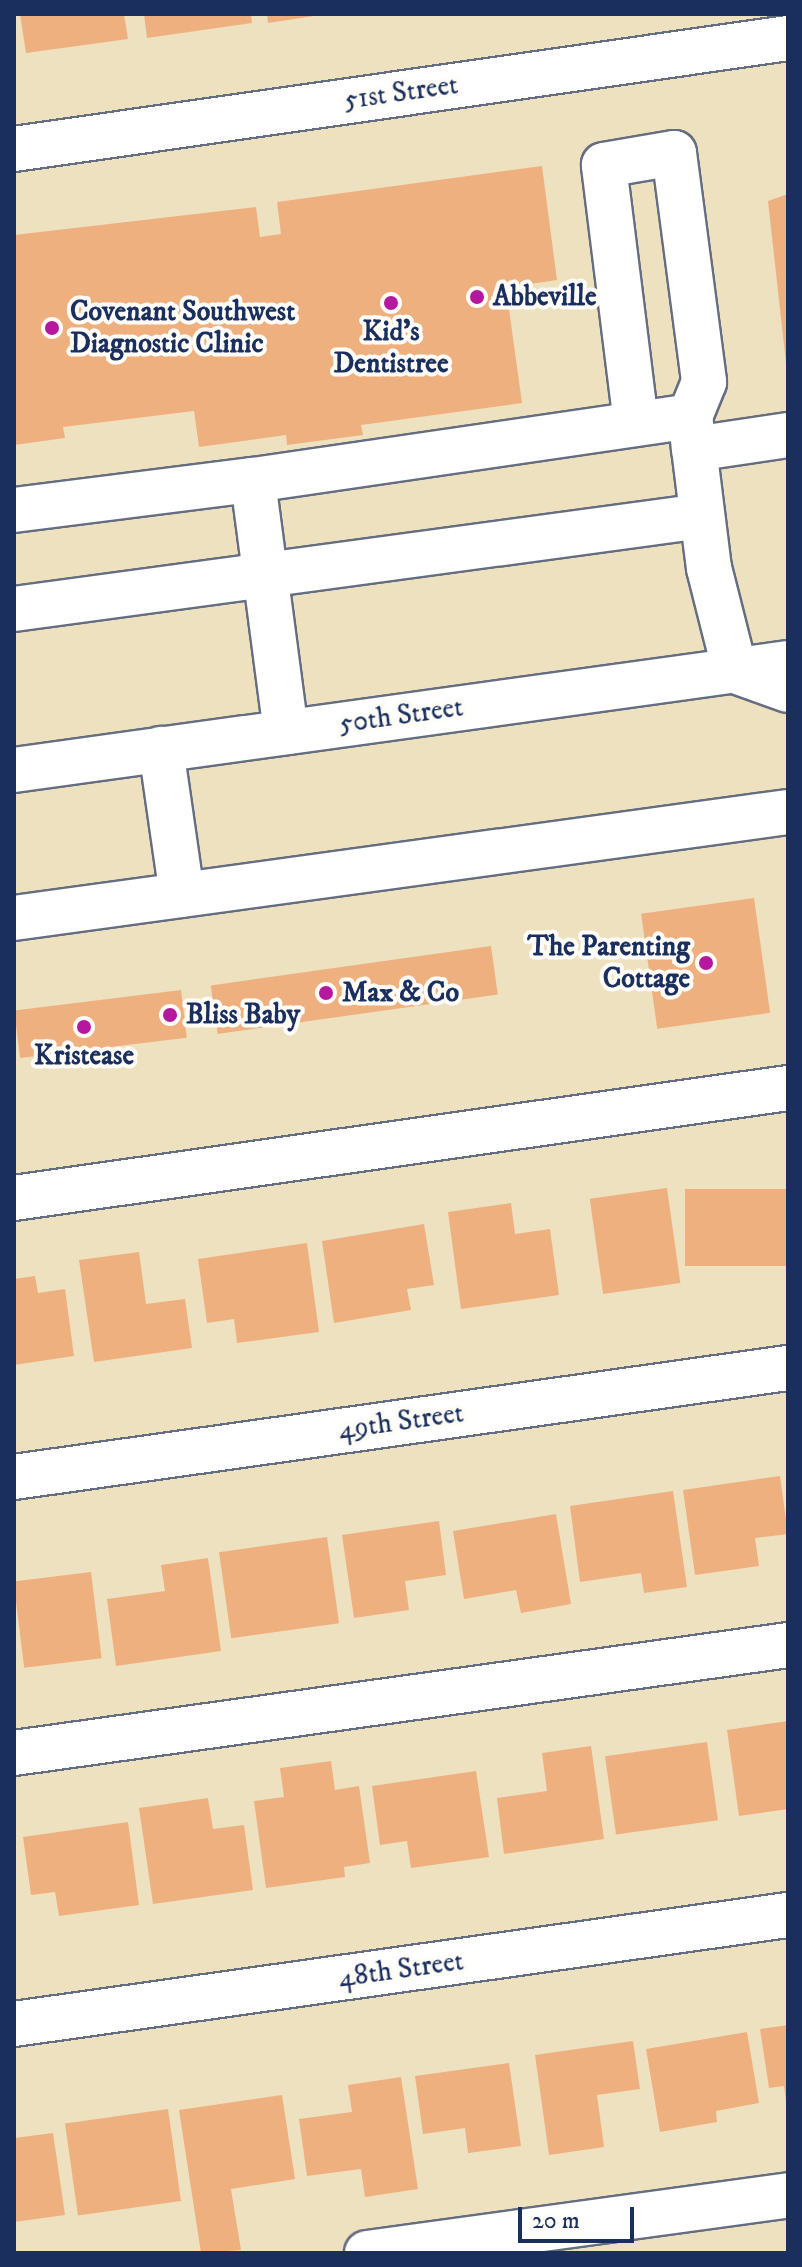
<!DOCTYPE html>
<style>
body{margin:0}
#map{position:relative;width:802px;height:2267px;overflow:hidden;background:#eee1c0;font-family:"IM FELL DW Pica",serif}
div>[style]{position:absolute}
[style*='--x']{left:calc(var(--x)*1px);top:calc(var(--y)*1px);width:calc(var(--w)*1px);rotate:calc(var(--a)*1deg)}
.building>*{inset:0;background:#efb080;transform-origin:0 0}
.roads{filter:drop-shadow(2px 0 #656d80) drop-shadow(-2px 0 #656d80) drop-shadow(0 2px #656d80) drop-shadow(0 -2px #656d80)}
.minor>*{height:44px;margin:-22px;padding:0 22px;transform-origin:22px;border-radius:22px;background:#fff}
.major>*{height:44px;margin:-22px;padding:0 22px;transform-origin:22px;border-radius:22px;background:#fff}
.dots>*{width:22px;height:22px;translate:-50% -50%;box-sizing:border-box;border:4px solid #fdfcf7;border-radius:50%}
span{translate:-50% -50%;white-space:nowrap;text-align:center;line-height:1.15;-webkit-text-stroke:8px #fdfcf7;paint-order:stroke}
.street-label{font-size:28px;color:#1b2f5e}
.poi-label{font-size:28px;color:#1b2f5e;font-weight:700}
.left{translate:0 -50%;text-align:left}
.right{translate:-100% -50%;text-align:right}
.frame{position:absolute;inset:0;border:16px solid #1b2f5e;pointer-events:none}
.scale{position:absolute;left:518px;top:2207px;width:116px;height:36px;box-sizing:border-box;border:4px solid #1b2f5e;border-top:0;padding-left:10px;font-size:24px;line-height:28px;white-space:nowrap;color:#1b2f5e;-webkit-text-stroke:6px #fdfcf7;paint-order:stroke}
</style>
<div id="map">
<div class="building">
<i style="clip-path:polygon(20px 14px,124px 14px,128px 39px,26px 53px)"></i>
<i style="clip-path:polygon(144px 14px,251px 14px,252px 23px,147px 38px)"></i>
<i style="clip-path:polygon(267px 14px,314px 14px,314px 16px,268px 23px)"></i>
<i style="clip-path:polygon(542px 166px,557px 280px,516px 286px,519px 308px,509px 309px,522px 403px,361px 425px,363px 435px,287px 445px,286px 435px,199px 447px,194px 411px,63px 427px,65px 438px,14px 445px,14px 235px,256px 207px,260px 237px,281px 234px,277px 202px)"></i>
<i style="clip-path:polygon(788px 194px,788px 363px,786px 363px,768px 201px)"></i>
<i style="left:754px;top:898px;width:116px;height:114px;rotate:82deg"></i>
<i style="left:491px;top:946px;width:49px;height:283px;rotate:82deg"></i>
<i style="left:181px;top:990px;width:48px;height:168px;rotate:83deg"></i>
<i style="left:667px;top:1188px;width:96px;height:78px;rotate:82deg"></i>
<i style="left:788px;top:1189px;width:77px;height:103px;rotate:90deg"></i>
<i style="clip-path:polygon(511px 1203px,515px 1234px,550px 1229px,559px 1295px,461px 1309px,448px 1212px)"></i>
<i style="clip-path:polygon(424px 1224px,434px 1285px,407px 1289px,411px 1310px,334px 1323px,322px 1241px)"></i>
<i style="clip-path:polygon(307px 1243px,319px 1332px,237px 1343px,234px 1319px,207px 1323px,198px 1259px)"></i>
<i style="clip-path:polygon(139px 1252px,146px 1304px,185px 1299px,192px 1348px,94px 1362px,79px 1260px)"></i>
<i style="clip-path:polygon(35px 1276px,38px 1293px,65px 1289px,74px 1356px,14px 1365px,14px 1279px)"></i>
<i style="clip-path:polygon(780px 1476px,788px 1534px,755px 1538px,759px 1566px,695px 1575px,683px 1490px)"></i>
<i style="clip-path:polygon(673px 1491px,687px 1587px,644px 1593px,641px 1573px,580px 1582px,570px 1506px)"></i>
<i style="clip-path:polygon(556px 1514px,571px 1604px,521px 1613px,516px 1590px,464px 1599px,453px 1531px)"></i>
<i style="clip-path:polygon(439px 1521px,446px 1575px,405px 1581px,409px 1610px,354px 1618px,342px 1535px)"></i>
<i style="left:327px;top:1537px;width:87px;height:109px;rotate:82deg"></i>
<i style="clip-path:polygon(208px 1558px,221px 1651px,116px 1666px,107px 1599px,165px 1591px,161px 1565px)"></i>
<i style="left:91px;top:1572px;width:87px;height:78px;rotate:83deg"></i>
<i style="clip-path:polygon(788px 1721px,788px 1809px,739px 1816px,727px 1730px)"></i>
<i style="left:707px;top:1742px;width:79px;height:103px;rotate:82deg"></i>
<i style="clip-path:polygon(591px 1746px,604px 1839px,504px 1854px,497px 1798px,547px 1791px,542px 1753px)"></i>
<i style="clip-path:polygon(331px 1761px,335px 1790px,359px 1786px,370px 1863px,344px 1867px,345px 1877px,266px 1888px,254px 1801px,284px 1797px,280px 1768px)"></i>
<i style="clip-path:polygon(476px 1771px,489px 1857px,411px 1868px,407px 1841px,380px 1845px,372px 1786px)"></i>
<i style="clip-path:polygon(208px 1798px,213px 1829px,244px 1825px,253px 1890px,153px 1904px,139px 1808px)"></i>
<i style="clip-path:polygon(128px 1822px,139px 1905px,59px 1916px,55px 1892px,31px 1895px,23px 1837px)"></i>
<i style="clip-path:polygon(788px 2025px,788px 2101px,786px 2101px,784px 2086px,769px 2088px,760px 2029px)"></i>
<i style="clip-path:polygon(747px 2032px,759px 2103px,716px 2111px,717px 2122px,660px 2132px,646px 2049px)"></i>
<i style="clip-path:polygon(633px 2041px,640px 2089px,597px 2095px,604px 2147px,549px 2155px,535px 2055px)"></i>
<i style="clip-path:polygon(509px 2063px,521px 2146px,468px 2153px,465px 2128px,423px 2134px,415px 2076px)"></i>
<i style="clip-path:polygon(401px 2077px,418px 2189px,365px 2197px,361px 2169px,307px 2176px,299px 2119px,352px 2112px,348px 2085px)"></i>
<i style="clip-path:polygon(282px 2095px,295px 2179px,231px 2189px,241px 2250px,201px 2253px,179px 2110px)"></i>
<i style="left:168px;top:2109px;width:93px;height:104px;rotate:82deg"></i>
<i style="clip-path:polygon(53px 2133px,65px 2215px,14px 2222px,14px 2138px)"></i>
</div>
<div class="roads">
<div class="minor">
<i style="--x:14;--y:149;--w:782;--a:-8.16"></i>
<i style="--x:636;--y:423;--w:260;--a:-97.1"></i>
<i style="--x:604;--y:165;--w:71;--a:-9.7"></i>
<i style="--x:674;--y:153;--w:231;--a:82.5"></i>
<i style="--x:704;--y:382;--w:37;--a:112"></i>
<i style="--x:694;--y:449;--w:95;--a:-8.5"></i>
<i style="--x:14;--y:510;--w:241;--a:-7.2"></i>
<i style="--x:14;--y:609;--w:694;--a:-7.7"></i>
<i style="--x:286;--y:732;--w:254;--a:-97.5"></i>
<i style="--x:253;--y:480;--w:442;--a:-8.3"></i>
<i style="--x:690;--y:416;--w:153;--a:82.9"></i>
<i style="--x:709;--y:568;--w:106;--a:75.8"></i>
<i style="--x:735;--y:671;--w:56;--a:19.7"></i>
<i style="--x:161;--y:749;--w:147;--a:81.8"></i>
<i style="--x:14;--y:918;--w:781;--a:-7.8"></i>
<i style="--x:14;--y:1198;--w:782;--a:-8.09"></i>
<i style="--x:14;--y:1477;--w:782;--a:-8.02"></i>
<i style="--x:14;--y:1753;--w:781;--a:-7.94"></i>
<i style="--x:14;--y:2024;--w:782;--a:-8.02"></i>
<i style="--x:367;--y:2253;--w:425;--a:-7.8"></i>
</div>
<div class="major">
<i style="--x:14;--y:770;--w:781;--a:-7.87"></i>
</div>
</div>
<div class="dots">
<i style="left:477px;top:297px;background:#b5179e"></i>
<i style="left:391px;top:303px;background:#b5179e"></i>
<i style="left:52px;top:328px;background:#b5179e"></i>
<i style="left:706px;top:963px;background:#b5179e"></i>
<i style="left:326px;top:993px;background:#b5179e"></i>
<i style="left:170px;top:1015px;background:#b5179e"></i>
<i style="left:84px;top:1027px;background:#b5179e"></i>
</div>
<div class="street-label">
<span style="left:401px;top:93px;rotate:-8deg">51st Street</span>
<span style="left:401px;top:716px;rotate:-8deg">50th Street</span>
<span style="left:401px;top:1422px;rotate:-8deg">49th Street</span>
<span style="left:401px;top:1970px;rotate:-8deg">48th Street</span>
</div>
<div class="poi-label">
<span class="left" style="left:493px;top:297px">Abbeville</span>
<span class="left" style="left:70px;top:328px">Covenant Southwest<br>Diagnostic Clinic</span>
<span style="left:391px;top:348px">Kid's<br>Dentistree</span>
<span class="right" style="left:690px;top:963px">The Parenting<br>Cottage</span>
<span class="left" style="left:342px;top:993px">Max &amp; Co</span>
<span class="left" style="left:186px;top:1015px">Bliss Baby</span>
<span style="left:84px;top:1056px">Kristease</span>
</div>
<div class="frame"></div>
<div class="scale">20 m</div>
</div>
